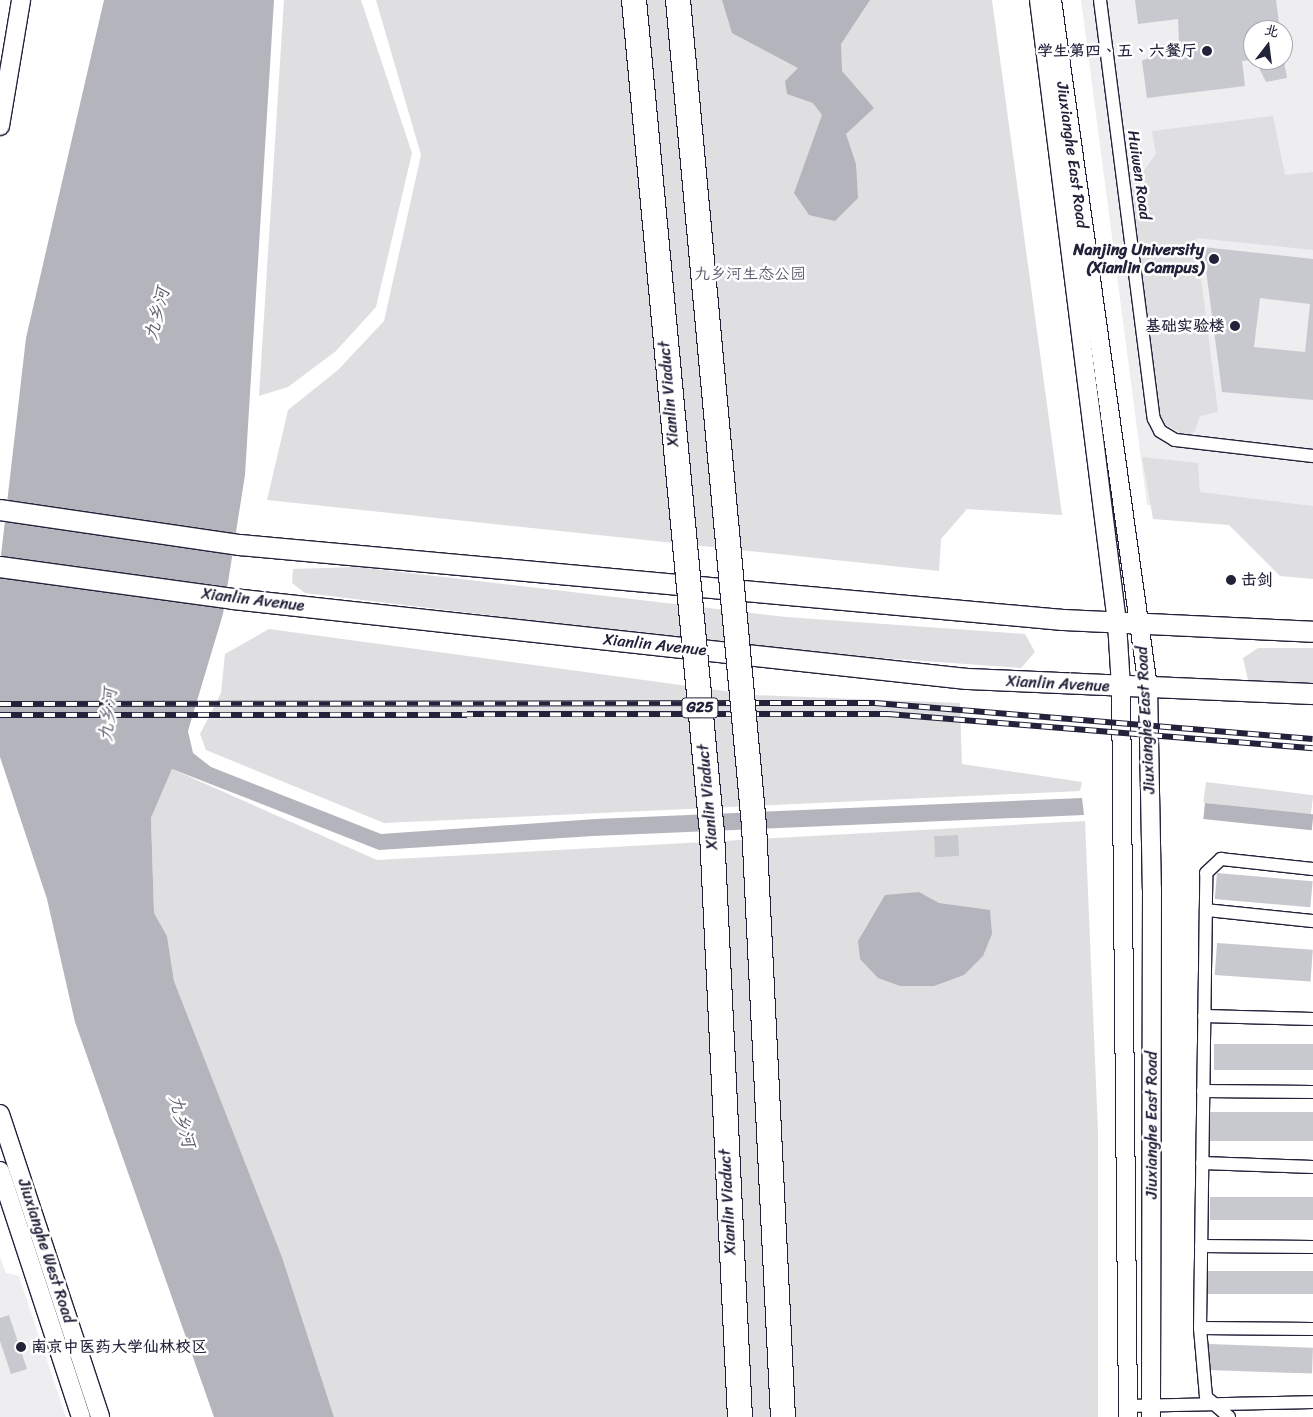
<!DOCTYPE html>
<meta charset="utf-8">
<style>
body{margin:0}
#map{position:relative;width:1313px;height:1417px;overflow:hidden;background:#fff;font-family:Sriracha,"LXGW WenKai TC",sans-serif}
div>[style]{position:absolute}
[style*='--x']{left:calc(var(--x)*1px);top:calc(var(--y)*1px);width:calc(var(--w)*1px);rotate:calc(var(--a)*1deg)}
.built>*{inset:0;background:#eeeef1}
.green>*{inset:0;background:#dfdfe2;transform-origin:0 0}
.water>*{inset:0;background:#b4b4bc;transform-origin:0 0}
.building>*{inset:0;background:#c8c8cf;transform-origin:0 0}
.roads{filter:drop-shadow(1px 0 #22223b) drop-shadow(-1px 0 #22223b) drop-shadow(0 1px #22223b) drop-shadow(0 -1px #22223b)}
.street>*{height:12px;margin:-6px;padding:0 6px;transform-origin:6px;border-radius:6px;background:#fff}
.secondary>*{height:18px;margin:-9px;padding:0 9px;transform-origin:9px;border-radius:9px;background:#fff}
.primary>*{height:20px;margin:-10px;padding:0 10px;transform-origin:10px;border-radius:10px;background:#fff}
.rail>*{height:5.5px;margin-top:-2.75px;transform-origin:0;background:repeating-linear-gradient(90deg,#fff 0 11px,#22223b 0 22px);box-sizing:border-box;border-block:1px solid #22223b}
.bridges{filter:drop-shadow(1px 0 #22223b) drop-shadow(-1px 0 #22223b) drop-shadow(0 1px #22223b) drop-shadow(0 -1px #22223b)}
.highway-bridge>*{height:24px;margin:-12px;padding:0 12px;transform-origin:12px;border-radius:12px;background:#fff}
.dots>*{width:14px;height:14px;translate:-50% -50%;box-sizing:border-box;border:2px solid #fff;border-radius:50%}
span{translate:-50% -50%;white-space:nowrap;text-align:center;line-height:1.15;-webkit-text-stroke:5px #fff;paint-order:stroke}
.shield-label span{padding:1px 4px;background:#fff;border:1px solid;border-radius:4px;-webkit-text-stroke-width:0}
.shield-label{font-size:15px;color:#22223b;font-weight:700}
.poi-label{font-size:16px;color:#22223b;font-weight:700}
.right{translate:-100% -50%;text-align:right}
.left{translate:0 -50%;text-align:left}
.street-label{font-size:16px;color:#22223b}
.park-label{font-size:16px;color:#5b5b6d}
.water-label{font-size:18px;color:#5c5c6f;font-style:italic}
.north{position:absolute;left:1243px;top:20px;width:50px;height:50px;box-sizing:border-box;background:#fff;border:1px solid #a7a7b1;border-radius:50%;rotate:15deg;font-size:14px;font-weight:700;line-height:20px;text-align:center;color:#22223b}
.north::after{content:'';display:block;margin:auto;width:18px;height:22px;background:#22223b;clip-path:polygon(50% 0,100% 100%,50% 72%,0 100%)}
</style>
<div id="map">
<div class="built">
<i style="clip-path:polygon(evenodd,1081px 0,1313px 0,1313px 520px,1147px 505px,1081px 0,1253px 30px,1283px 30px,1283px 60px,1253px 60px,1253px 30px)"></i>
<i style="clip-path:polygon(0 1257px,6px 1273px,19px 1276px,66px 1417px,0 1417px)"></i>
</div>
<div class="green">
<i style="clip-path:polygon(284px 0,361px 0,412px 153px,376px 307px,336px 351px,288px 387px,259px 396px)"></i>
<i style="clip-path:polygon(376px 0,992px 0,1062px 515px,967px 509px,941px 539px,939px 571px,267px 500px,288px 410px,338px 370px,384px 321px,421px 155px)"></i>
<i style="clip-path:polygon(1273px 116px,1285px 175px,1313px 172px,1313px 250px,1196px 238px,1218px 412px,1200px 416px,1195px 431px,1186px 436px,1163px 423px,1159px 409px,1132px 187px,1156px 154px,1152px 131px)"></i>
<i style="clip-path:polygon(1142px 457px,1198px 463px,1200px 492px,1313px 506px,1313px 579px,1280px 576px,1229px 525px,1153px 519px)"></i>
<i style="clip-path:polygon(358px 567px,786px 617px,1025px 634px,1035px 652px,1021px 668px,784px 651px,305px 593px,292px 583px,293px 569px)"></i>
<i style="clip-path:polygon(269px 629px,754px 695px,960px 703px,962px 764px,1082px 782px,1080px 791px,384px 823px,206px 750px,200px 734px,221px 693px,225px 654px)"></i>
<i style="clip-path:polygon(1258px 648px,1313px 648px,1313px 684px,1248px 680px,1243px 658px)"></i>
<i style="clip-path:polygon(172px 769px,377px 860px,1085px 821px,1098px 1131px,1098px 1417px,334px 1417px,282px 1257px,174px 981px,167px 936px,154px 913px,151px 818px)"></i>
<i style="left:1206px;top:782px;width:108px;height:21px;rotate:7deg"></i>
</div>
<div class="water">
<i style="clip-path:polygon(104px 0,274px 0,245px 475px,223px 614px,188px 731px,193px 753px,211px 767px,381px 834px,596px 819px,1082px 798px,1084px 815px,593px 836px,379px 850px,172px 769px,151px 818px,154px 913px,167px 936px,174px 981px,282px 1257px,334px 1417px,214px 1417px,75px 1022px,47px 899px,0 757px,0 564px,26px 338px)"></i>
<i style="clip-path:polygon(722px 0,870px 0,841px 44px,842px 71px,874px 108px,846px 134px,856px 164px,858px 198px,835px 221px,809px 215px,794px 193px,822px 115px,813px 103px,787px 94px,785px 81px,798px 68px,732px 33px)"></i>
<i style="left:1205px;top:803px;width:109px;height:16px;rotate:6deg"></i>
<i style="clip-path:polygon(919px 892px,939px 903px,990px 910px,992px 934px,983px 956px,964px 975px,934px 986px,900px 986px,878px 978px,860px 959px,858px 941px,885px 895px)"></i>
</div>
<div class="building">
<i style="clip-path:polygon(1135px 0,1276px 0,1280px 30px,1253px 30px,1253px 60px,1242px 61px,1245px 86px,1147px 98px,1142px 61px,1179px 42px,1178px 19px,1138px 24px)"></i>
<i style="clip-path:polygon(1283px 56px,1287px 78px,1266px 82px,1255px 60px,1283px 60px)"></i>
<i style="clip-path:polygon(evenodd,1203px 247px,1313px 259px,1313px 400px,1222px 392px,1203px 247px,1260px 298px,1310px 304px,1305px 352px,1254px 347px,1260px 298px)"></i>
<i style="left:958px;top:835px;width:21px;height:24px;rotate:87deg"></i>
<i style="left:1217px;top:873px;width:96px;height:26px;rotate:5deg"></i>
<i style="left:1217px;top:943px;width:96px;height:32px;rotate:4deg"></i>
<i style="left:1214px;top:1044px;width:99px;height:26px"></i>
<i style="left:1313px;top:1112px;width:29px;height:103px;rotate:90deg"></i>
<i style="left:1210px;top:1197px;width:103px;height:23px"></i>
<i style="left:1207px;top:1271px;width:106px;height:23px"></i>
<i style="clip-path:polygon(9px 1315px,27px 1369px,11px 1374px,0 1341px,0 1318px)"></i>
<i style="left:1209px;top:1344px;width:104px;height:26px;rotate:2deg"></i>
</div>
<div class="roads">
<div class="street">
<i style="--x:1100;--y:0;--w:422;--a:82.7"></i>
<i style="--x:1154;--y:419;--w:13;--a:63"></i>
<i style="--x:1160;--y:431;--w:17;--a:31"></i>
<i style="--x:1175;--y:440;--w:139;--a:6.6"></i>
<i style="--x:1206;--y:910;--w:108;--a:5.9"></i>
<i style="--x:1204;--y:1016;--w:109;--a:1.6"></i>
<i style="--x:1203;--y:1091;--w:110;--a:0.5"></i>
<i style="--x:1202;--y:1163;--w:111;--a:2.1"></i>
<i style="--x:1201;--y:1246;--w:112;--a:0.5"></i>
<i style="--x:1200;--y:1328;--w:113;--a:0.5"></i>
<i style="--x:1128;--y:1406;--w:185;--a:-1.2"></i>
<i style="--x:1229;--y:1417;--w:30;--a:-139"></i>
<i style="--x:1206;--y:1397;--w:69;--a:-95"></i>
<i style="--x:1200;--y:1328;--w:455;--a:-89.2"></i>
<i style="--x:1206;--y:873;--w:21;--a:-43"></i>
<i style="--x:1221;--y:859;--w:93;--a:6.2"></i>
</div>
<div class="secondary">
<i style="--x:1039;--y:0;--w:628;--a:82.86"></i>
<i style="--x:1117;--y:623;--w:64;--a:86.4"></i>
<i style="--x:1121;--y:687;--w:730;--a:89.45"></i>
<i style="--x:1052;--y:0;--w:694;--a:82.05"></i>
<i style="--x:1148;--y:687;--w:202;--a:88.9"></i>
<i style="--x:1152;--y:889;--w:528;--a:90.11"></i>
<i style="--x:0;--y:126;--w:128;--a:-80.5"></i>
<i style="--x:0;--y:1114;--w:319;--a:71.7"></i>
<i style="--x:0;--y:1171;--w:259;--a:71.8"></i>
</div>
<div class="primary">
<i style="--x:0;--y:510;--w:243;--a:8.3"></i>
<i style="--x:240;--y:545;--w:826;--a:5.21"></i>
<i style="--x:1063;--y:620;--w:250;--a:2.7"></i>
<i style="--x:0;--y:567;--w:235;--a:7.8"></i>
<i style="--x:233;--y:599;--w:738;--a:6.22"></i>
<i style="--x:967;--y:679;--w:346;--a:2.5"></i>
</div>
</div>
<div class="rail">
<i style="--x:0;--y:704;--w:875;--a:-0.07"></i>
<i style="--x:875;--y:703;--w:439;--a:4.7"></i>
<i style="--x:0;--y:715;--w:888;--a:-0.06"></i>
<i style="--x:888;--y:714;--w:426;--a:4.6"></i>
</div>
<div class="bridges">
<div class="highway-bridge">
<i style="--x:634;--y:0;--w:837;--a:84.65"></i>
<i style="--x:712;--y:833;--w:585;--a:87.26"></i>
<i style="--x:678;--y:0;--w:828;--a:84.74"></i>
<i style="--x:754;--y:825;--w:593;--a:87.2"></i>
</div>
</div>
<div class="dots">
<i style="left:1207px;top:51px;background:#22223b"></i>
<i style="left:1214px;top:259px;background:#22223b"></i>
<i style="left:1235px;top:326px;background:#22223b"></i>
<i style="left:1231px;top:580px;background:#22223b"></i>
<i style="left:21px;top:1347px;background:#22223b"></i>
</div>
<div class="shield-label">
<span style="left:700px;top:708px">G25</span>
</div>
<div class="poi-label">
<span class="right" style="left:1197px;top:51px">学生第四、五、六餐厅</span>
<span class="right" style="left:1204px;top:259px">Nanjing University<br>(Xianlin Campus)</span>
<span class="right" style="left:1225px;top:326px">基础实验楼</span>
<span class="left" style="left:1241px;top:580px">击剑</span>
<span class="left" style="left:31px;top:1347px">南京中医药大学仙林校区</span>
</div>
<div class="street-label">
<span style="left:1072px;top:155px;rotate:82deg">Jiuxianghe East Road</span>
<span style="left:1139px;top:175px;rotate:82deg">Huiwen Road</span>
<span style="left:669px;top:394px;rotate:-95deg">Xianlin Viaduct</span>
<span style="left:253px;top:600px;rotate:7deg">Xianlin Avenue</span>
<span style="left:655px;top:645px;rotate:6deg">Xianlin Avenue</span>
<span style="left:1058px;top:684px;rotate:3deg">Xianlin Avenue</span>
<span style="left:1146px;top:720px;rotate:-93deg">Jiuxianghe East Road</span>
<span style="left:708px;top:797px;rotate:-95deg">Xianlin Viaduct</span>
<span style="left:1152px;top:1125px;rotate:-90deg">Jiuxianghe East Road</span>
<span style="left:728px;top:1202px;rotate:-93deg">Xianlin Viaduct</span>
<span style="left:46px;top:1251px;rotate:72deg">Jiuxianghe West Road</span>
</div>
<div class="park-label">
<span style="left:750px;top:274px">九乡河生态公园</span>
</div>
<div class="water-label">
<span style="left:157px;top:314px;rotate:-76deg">九乡河</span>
<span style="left:108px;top:715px;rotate:-85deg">九乡河</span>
<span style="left:182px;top:1121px;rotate:74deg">九乡河</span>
</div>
<div class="north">北</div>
</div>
